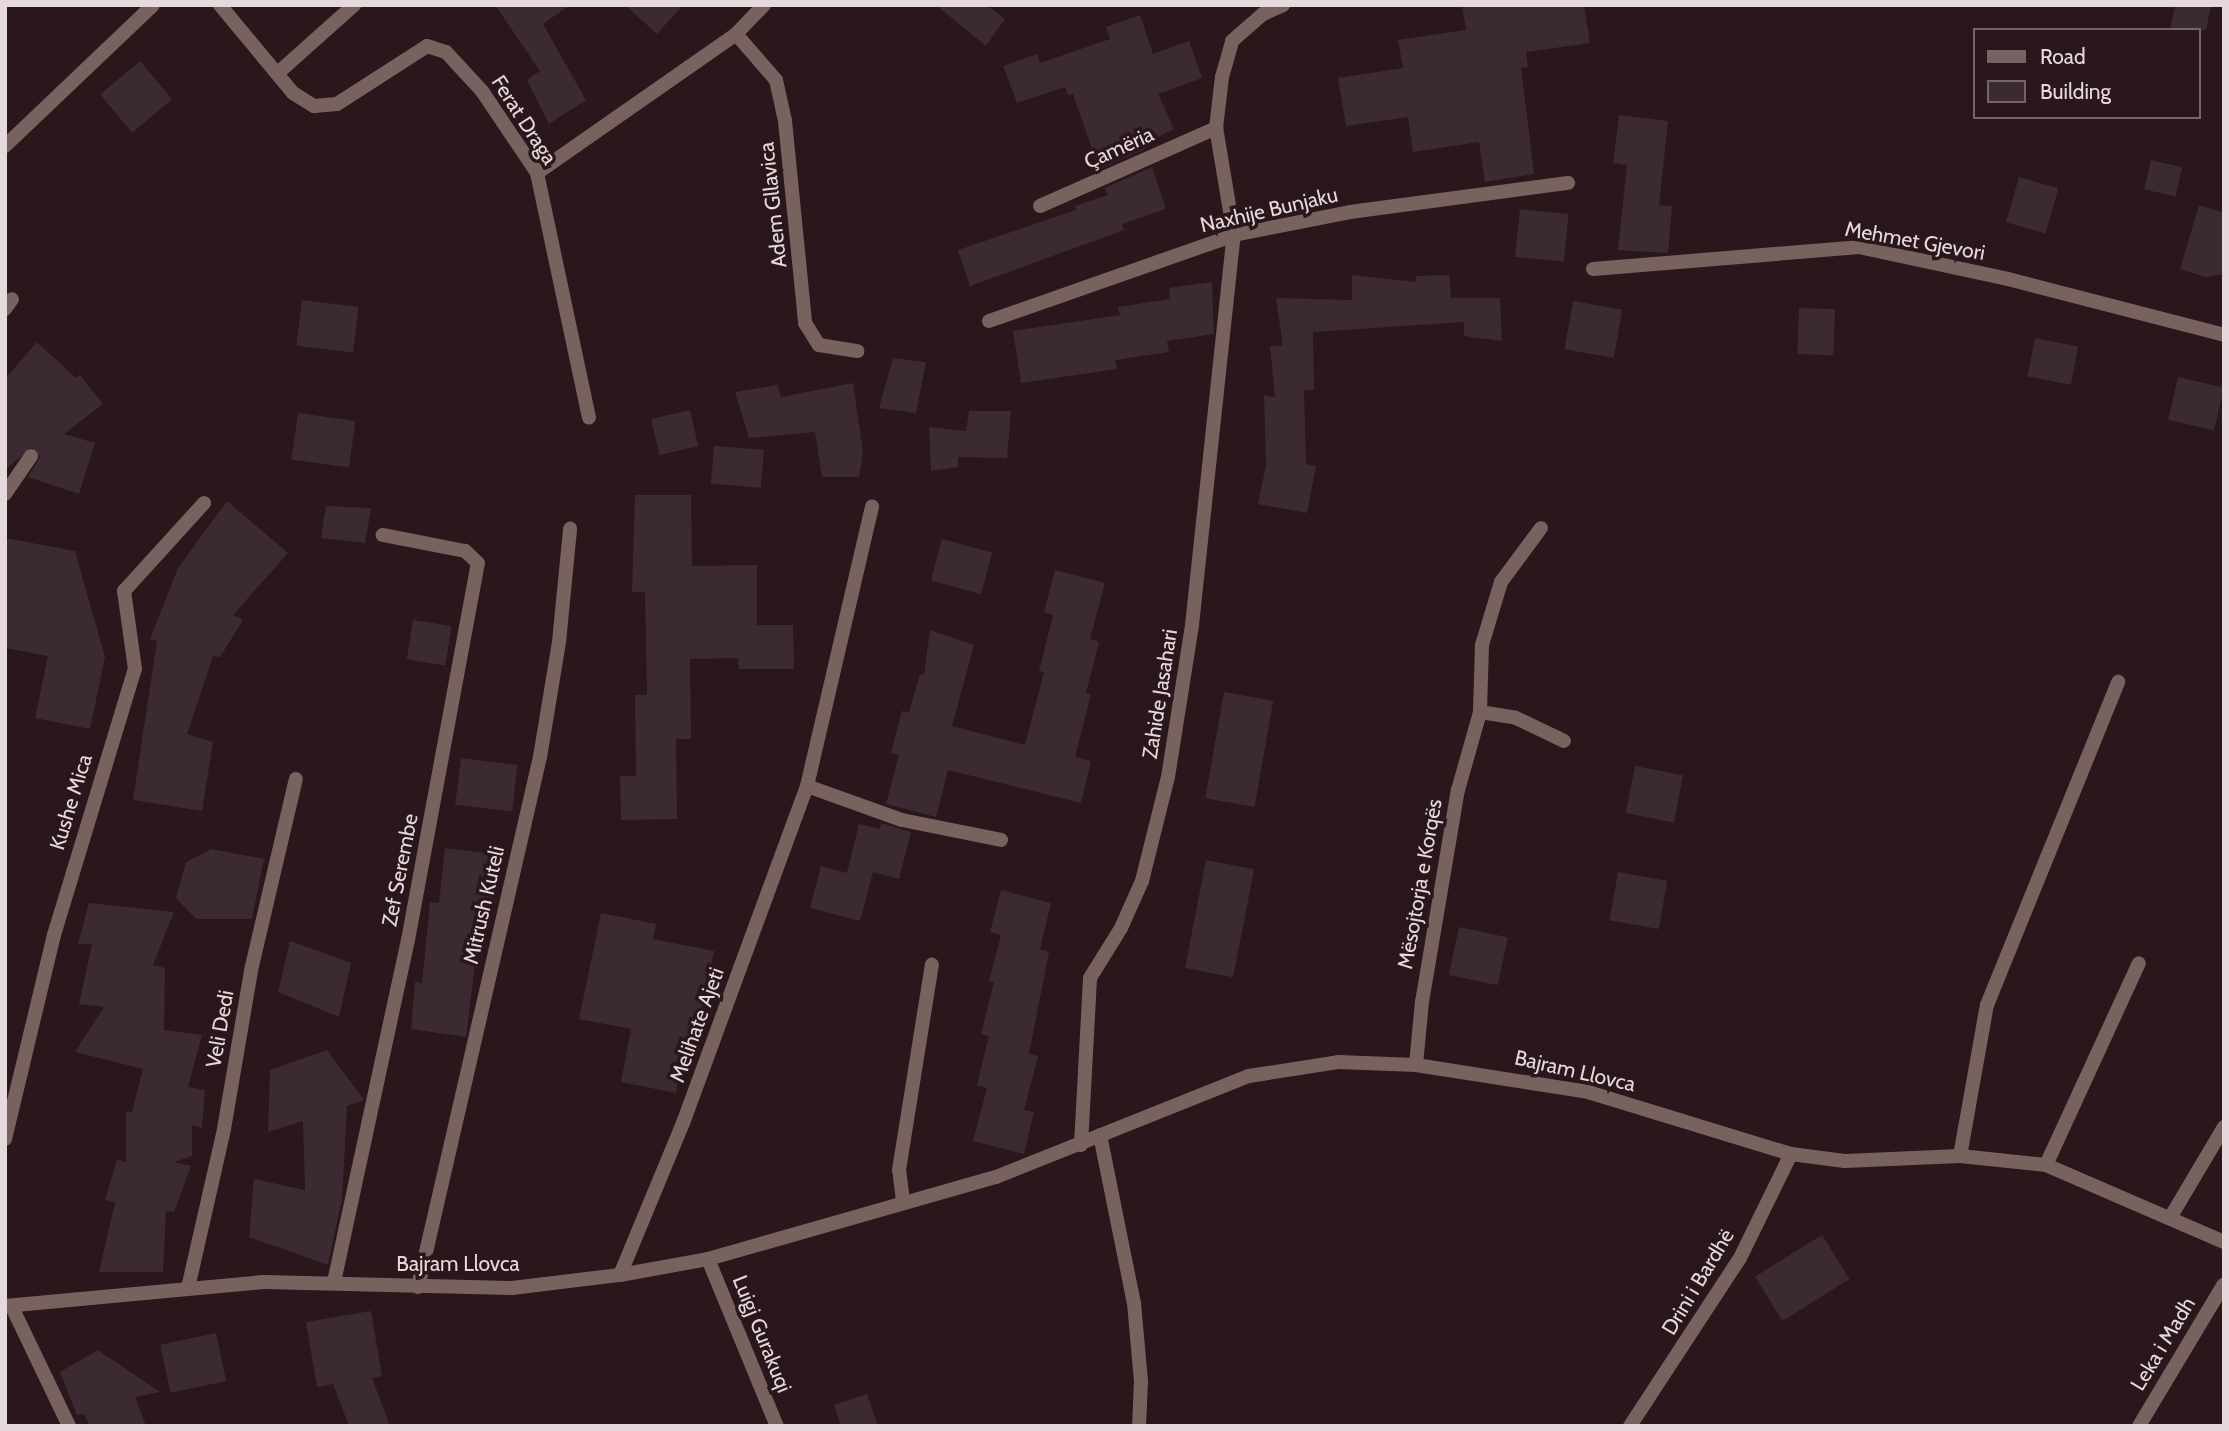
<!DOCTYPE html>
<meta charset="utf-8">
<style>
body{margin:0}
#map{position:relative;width:2229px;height:1431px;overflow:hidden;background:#29171b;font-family:Cabin,sans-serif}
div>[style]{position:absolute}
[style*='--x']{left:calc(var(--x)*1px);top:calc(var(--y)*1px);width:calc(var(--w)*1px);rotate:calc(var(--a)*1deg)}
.building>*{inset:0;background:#3c2a33;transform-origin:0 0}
.minor>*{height:14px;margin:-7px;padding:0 7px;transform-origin:7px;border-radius:7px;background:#776260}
.tertiary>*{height:14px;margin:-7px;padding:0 7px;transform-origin:7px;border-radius:7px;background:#776260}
span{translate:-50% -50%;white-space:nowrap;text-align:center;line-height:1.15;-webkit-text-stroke:7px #29171b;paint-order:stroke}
.street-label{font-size:21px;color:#e6d9db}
.frame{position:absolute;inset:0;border:7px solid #e6d9db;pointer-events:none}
.legend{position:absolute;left:1973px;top:28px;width:228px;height:91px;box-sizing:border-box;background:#29171b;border:2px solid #756568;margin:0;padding:9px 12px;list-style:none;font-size:21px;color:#e6d9db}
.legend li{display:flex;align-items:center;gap:14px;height:35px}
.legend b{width:35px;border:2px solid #756568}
</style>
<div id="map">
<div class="building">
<i style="clip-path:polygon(495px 5px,570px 5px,543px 24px,586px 100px,549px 124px,527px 80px,540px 71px)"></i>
<i style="clip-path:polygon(625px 5px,683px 5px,657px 34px)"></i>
<i style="clip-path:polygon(936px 5px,986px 5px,1005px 19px,986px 46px)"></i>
<i style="clip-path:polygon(1462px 5px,1584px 5px,1590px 43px,1526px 52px,1528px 67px,1521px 68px,1534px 174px,1485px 182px,1479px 142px,1413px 152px,1408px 117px,1346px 126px,1338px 78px,1403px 68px,1398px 40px,1466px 30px)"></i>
<i style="clip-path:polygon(2175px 5px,2211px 5px,2206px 30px,2170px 30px)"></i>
<i style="clip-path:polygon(1140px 15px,1153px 54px,1189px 41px,1202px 78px,1158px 94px,1174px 129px,1144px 144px,1145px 149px,1099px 169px,1073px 94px,1068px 95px,1065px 87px,1017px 103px,1003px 66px,1037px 54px,1040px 63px,1110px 39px,1106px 27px)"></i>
<i style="left:140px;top:61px;width:50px;height:52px;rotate:50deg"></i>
<i style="clip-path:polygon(1619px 115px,1668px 121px,1659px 205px,1672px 206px,1668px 253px,1618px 250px,1627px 165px,1613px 163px)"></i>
<i style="left:2151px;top:160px;width:32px;height:30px;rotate:13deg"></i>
<i style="clip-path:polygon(1152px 167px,1166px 209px,1122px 224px,1124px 230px,970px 286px,958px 250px,1076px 210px,1075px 206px,1108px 195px,1105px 188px)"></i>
<i style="left:2019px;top:177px;width:41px;height:47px;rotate:16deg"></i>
<i style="clip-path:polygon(2199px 205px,2224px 213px,2224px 274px,2205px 277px,2180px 269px)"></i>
<i style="left:1520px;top:209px;width:49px;height:48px;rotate:6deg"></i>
<i style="clip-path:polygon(1352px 275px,1416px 282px,1416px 276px,1449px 275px,1451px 298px,1500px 298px,1502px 341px,1464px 336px,1464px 322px,1313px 332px,1314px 390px,1304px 390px,1306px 464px,1316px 466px,1307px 513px,1258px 504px,1266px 466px,1264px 395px,1275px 397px,1270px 346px,1283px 346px,1276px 298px,1352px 300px)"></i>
<i style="clip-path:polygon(1212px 282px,1214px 334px,1167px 341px,1169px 352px,1115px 360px,1117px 369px,1021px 383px,1013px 331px,1120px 315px,1118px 307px,1170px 299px,1169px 288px)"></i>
<i style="left:302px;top:300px;width:57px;height:46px;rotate:7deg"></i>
<i style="left:1573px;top:301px;width:50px;height:49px;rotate:10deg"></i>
<i style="left:1799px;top:308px;width:36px;height:46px;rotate:2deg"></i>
<i style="left:2035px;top:338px;width:44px;height:39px;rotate:11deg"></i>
<i style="clip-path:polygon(37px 342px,76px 378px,80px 375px,103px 404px,64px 434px,95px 443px,79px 494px,28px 477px,40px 457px,32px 447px,5px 470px,5px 379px)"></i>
<i style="clip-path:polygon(893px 358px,926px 362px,916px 413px,879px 408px)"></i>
<i style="left:2178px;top:377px;width:47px;height:44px;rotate:13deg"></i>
<i style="clip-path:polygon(853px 383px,863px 452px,859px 477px,822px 477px,815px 432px,749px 438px,735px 392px,777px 385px,781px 397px)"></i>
<i style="left:690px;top:410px;width:37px;height:40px;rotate:77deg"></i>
<i style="clip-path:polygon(969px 411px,1011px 411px,1007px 458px,958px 457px,958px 467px,931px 471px,929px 427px,966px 431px)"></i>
<i style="left:298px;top:413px;width:58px;height:47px;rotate:8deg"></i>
<i style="left:764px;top:450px;width:38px;height:50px;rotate:95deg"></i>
<i style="clip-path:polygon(635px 495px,691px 495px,692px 566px,757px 565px,757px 625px,793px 625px,794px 669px,739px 669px,738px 658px,690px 659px,691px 739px,676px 739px,677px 819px,621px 820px,620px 776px,636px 776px,635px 695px,647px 695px,645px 592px,632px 592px)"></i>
<i style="clip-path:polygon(227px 501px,288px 553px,233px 615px,243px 620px,220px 657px,213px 656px,187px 734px,213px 742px,202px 811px,133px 800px,157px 641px,150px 639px,178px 568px)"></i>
<i style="clip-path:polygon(326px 506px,371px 508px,365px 543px,321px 538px)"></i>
<i style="clip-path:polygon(5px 538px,75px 551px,105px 657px,90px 729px,35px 718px,48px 656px,5px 648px)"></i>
<i style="left:942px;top:539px;width:52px;height:43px;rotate:15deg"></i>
<i style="clip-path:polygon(1055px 570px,1105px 583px,1090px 639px,1099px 642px,1086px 693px,1091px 694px,1075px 757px,1091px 761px,1081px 803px,948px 770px,936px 817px,886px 804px,899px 755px,891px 753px,902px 711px,909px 712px,920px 674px,924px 675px,930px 630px,974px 645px,952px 726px,1025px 745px,1044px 672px,1039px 671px,1053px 615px,1044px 612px)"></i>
<i style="left:413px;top:620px;width:39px;height:40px;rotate:9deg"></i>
<i style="left:1224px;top:692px;width:50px;height:108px;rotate:10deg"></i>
<i style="left:461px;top:758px;width:57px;height:47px;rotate:7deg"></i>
<i style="left:1635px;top:766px;width:49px;height:48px;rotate:11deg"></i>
<i style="clip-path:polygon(881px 823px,911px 832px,899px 879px,873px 872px,860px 921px,810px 908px,821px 866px,847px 873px,859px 824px,880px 829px)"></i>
<i style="clip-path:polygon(445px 848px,502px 855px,496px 903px,489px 902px,482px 958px,476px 957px,466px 1037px,411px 1029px,415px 982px,422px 983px,430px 902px,439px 903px)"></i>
<i style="clip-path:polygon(211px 849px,264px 859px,252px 919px,196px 919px,176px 898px,186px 862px)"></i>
<i style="left:1206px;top:860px;width:49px;height:110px;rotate:11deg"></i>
<i style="left:1618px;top:872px;width:50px;height:49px;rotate:10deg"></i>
<i style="clip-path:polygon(1001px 890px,1051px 903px,1040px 949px,1049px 952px,1029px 1054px,1038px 1056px,1024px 1110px,1034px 1112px,1024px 1154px,973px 1141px,987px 1088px,977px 1085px,989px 1036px,981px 1034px,994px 982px,989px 981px,1001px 935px,990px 932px)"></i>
<i style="clip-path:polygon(89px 903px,174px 912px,153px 965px,165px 968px,164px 1030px,202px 1035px,188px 1087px,205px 1090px,202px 1128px,192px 1125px,192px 1156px,174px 1162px,191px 1166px,174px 1212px,166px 1211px,163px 1272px,99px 1272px,115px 1202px,105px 1200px,117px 1160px,126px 1162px,126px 1111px,132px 1112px,143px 1069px,75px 1052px,104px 1007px,79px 1004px,92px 944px,78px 944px)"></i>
<i style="clip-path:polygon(601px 913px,656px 924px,653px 939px,714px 951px,694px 1046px,685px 1044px,676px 1093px,621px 1082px,631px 1029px,579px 1019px)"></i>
<i style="left:1459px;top:927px;width:50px;height:49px;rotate:12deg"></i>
<i style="clip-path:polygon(290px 941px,351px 963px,339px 1017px,278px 992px)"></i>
<i style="clip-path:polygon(327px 1050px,364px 1100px,347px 1106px,342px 1199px,328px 1265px,249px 1237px,254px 1179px,305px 1190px,303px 1121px,268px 1132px,270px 1070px)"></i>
<i style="left:1822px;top:1235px;width:52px;height:79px;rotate:58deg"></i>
<i style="clip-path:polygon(371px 1311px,382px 1376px,372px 1378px,390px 1426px,349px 1426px,333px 1384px,317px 1387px,306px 1322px)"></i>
<i style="left:216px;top:1333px;width:49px;height:57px;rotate:78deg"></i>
<i style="clip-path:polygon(98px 1350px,160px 1392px,135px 1397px,146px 1426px,90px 1426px,84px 1414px,77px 1415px,60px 1372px)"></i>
<i style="clip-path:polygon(867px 1394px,878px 1426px,841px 1426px,834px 1405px)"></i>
</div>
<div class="minor">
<i style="--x:220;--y:5;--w:114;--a:50.3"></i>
<i style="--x:293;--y:93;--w:25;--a:32"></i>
<i style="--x:314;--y:106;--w:23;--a:-5"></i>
<i style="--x:337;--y:104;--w:107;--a:-32.8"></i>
<i style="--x:427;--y:46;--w:20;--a:18"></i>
<i style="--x:446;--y:52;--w:53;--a:47.3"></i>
<i style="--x:482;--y:91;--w:99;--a:56.1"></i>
<i style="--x:537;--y:173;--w:250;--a:78"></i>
<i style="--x:736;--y:34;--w:61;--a:49"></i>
<i style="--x:776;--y:80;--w:42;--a:77.6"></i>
<i style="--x:785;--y:121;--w:203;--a:84.3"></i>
<i style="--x:805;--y:323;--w:26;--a:58"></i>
<i style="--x:819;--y:345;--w:39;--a:9"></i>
<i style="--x:279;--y:72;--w:101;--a:-41.8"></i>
<i style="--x:5;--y:146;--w:204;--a:-43.6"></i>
<i style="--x:537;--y:173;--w:243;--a:-34.9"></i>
<i style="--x:736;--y:34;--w:40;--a:-46"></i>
<i style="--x:1040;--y:206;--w:193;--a:-23.9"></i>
<i style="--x:1593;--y:269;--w:267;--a:-4.7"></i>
<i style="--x:1859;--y:247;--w:152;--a:12.1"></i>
<i style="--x:2008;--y:279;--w:223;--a:14.5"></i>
<i style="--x:5;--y:309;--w:12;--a:-55"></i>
<i style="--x:989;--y:321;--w:260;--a:-19.3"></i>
<i style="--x:1234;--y:235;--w:118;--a:-11.2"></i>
<i style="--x:1350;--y:212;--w:220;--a:-7.6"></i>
<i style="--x:5;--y:494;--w:46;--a:-55.6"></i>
<i style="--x:1480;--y:712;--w:36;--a:9"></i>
<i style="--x:1516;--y:718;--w:53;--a:25.6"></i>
<i style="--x:807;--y:786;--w:101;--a:19.7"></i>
<i style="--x:902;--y:820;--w:101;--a:11.4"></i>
<i style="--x:1416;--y:1065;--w:63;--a:-84.6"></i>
<i style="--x:1422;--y:1002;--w:215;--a:-80.4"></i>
<i style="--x:1458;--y:790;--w:81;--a:-74.2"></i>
<i style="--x:1480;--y:712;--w:67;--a:-88.3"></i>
<i style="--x:1482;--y:645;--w:66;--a:-73.2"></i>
<i style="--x:1501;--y:582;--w:67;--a:-53.5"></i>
<i style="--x:1100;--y:1135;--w:171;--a:78.6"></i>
<i style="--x:1134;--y:1303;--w:78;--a:84.9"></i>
<i style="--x:1141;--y:1381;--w:45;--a:92.5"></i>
<i style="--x:5;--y:1139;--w:210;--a:-76.5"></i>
<i style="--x:54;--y:935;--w:278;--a:-73.1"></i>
<i style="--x:135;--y:669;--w:79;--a:-98"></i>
<i style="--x:124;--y:591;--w:119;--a:-47.7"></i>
<i style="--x:1081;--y:1145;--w:167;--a:-86.9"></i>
<i style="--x:1090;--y:978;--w:59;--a:-58.2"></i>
<i style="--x:1121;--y:928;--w:51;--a:-65.9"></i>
<i style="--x:1142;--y:881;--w:107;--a:-76"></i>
<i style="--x:1168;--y:777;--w:154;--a:-81"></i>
<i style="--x:1192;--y:625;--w:392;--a:-83.9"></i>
<i style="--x:1234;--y:235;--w:109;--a:-99.5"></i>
<i style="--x:1216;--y:128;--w:51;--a:-83.3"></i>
<i style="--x:1222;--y:77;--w:37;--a:-74"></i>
<i style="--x:1232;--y:41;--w:41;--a:-41.1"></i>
<i style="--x:1263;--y:14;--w:22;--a:-24"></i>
<i style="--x:1960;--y:1156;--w:153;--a:-79.9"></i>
<i style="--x:1987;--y:1005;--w:349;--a:-67.9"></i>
<i style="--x:2046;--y:1165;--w:222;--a:-65.3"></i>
<i style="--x:903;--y:1201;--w:31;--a:-97"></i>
<i style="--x:899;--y:1170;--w:208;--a:-80.9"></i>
<i style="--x:2170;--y:1218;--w:106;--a:-59.3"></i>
<i style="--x:708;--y:1259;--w:181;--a:67.6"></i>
<i style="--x:620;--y:1275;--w:165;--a:-67.5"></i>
<i style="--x:683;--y:1123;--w:359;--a:-69.8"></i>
<i style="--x:807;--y:786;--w:287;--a:-76.9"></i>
<i style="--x:334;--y:1282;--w:350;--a:-77.8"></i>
<i style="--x:408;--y:940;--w:383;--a:-79.5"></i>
<i style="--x:478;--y:563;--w:18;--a:-137"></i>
<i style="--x:465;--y:551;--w:84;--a:-169"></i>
<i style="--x:418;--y:1287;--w:544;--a:-77.04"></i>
<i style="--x:540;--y:757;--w:117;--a:-80.6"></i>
<i style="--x:559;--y:642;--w:114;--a:-84.4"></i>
<i style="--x:188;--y:1288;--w:163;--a:-77.2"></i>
<i style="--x:224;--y:1129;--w:165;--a:-80.3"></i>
<i style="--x:252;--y:966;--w:192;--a:-76.8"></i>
<i style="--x:12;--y:1307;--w:132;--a:64.4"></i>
<i style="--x:1630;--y:1426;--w:201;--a:-56.8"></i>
<i style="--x:1740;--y:1258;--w:116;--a:-63.9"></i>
<i style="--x:2139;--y:1426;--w:165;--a:-59.1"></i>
</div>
<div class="tertiary">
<i style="--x:5;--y:1306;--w:260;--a:-5.3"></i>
<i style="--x:264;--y:1282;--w:248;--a:1.4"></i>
<i style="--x:512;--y:1288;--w:109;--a:-6.9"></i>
<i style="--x:620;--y:1275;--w:89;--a:-10.3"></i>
<i style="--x:708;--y:1259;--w:299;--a:-15.9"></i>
<i style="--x:996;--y:1177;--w:272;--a:-21.8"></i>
<i style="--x:1249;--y:1076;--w:90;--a:-8.9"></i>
<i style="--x:1338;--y:1062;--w:78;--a:2.2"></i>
<i style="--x:1416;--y:1065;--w:174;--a:8.9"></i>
<i style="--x:1588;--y:1092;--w:212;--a:17"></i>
<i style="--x:1791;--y:1154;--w:54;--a:7.4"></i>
<i style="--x:1845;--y:1161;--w:115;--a:-2.5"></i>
<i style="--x:1960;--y:1156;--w:86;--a:6"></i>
<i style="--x:2046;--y:1165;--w:194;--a:23.4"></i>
</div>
<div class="street-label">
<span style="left:524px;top:120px;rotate:57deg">Ferat Draga</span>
<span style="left:1119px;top:148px;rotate:-24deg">Çamëria</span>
<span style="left:773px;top:205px;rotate:-96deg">Adem Gllavica</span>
<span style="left:1269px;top:210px;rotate:-13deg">Naxhije Bunjaku</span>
<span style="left:1915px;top:241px;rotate:10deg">Mehmet Gjevori</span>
<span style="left:1160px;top:694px;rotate:-81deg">Zahide Jasahari</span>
<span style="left:71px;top:802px;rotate:-73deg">Kushe Mica</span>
<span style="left:400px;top:870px;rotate:-79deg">Zef Serembe</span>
<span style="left:1420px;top:884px;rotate:-80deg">Mësojtorja e Korqës</span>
<span style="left:484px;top:905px;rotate:-77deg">Mitrush Kuteli</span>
<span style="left:697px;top:1025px;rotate:-70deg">Melihate Ajeti</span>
<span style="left:220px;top:1029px;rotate:-80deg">Veli Dedi</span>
<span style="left:1575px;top:1071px;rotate:13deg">Bajram Llovca</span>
<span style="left:458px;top:1264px">Bajram Llovca</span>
<span style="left:1698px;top:1282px;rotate:-59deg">Drini i Bardhë</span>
<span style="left:762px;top:1334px;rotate:68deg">Luigj Gurakuqi</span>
<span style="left:2163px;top:1344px;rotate:-59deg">Leka i Madh</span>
</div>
<div class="frame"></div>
<ul class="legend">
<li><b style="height:9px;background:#776260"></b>Road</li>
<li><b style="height:19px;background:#3c2a33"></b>Building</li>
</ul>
</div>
